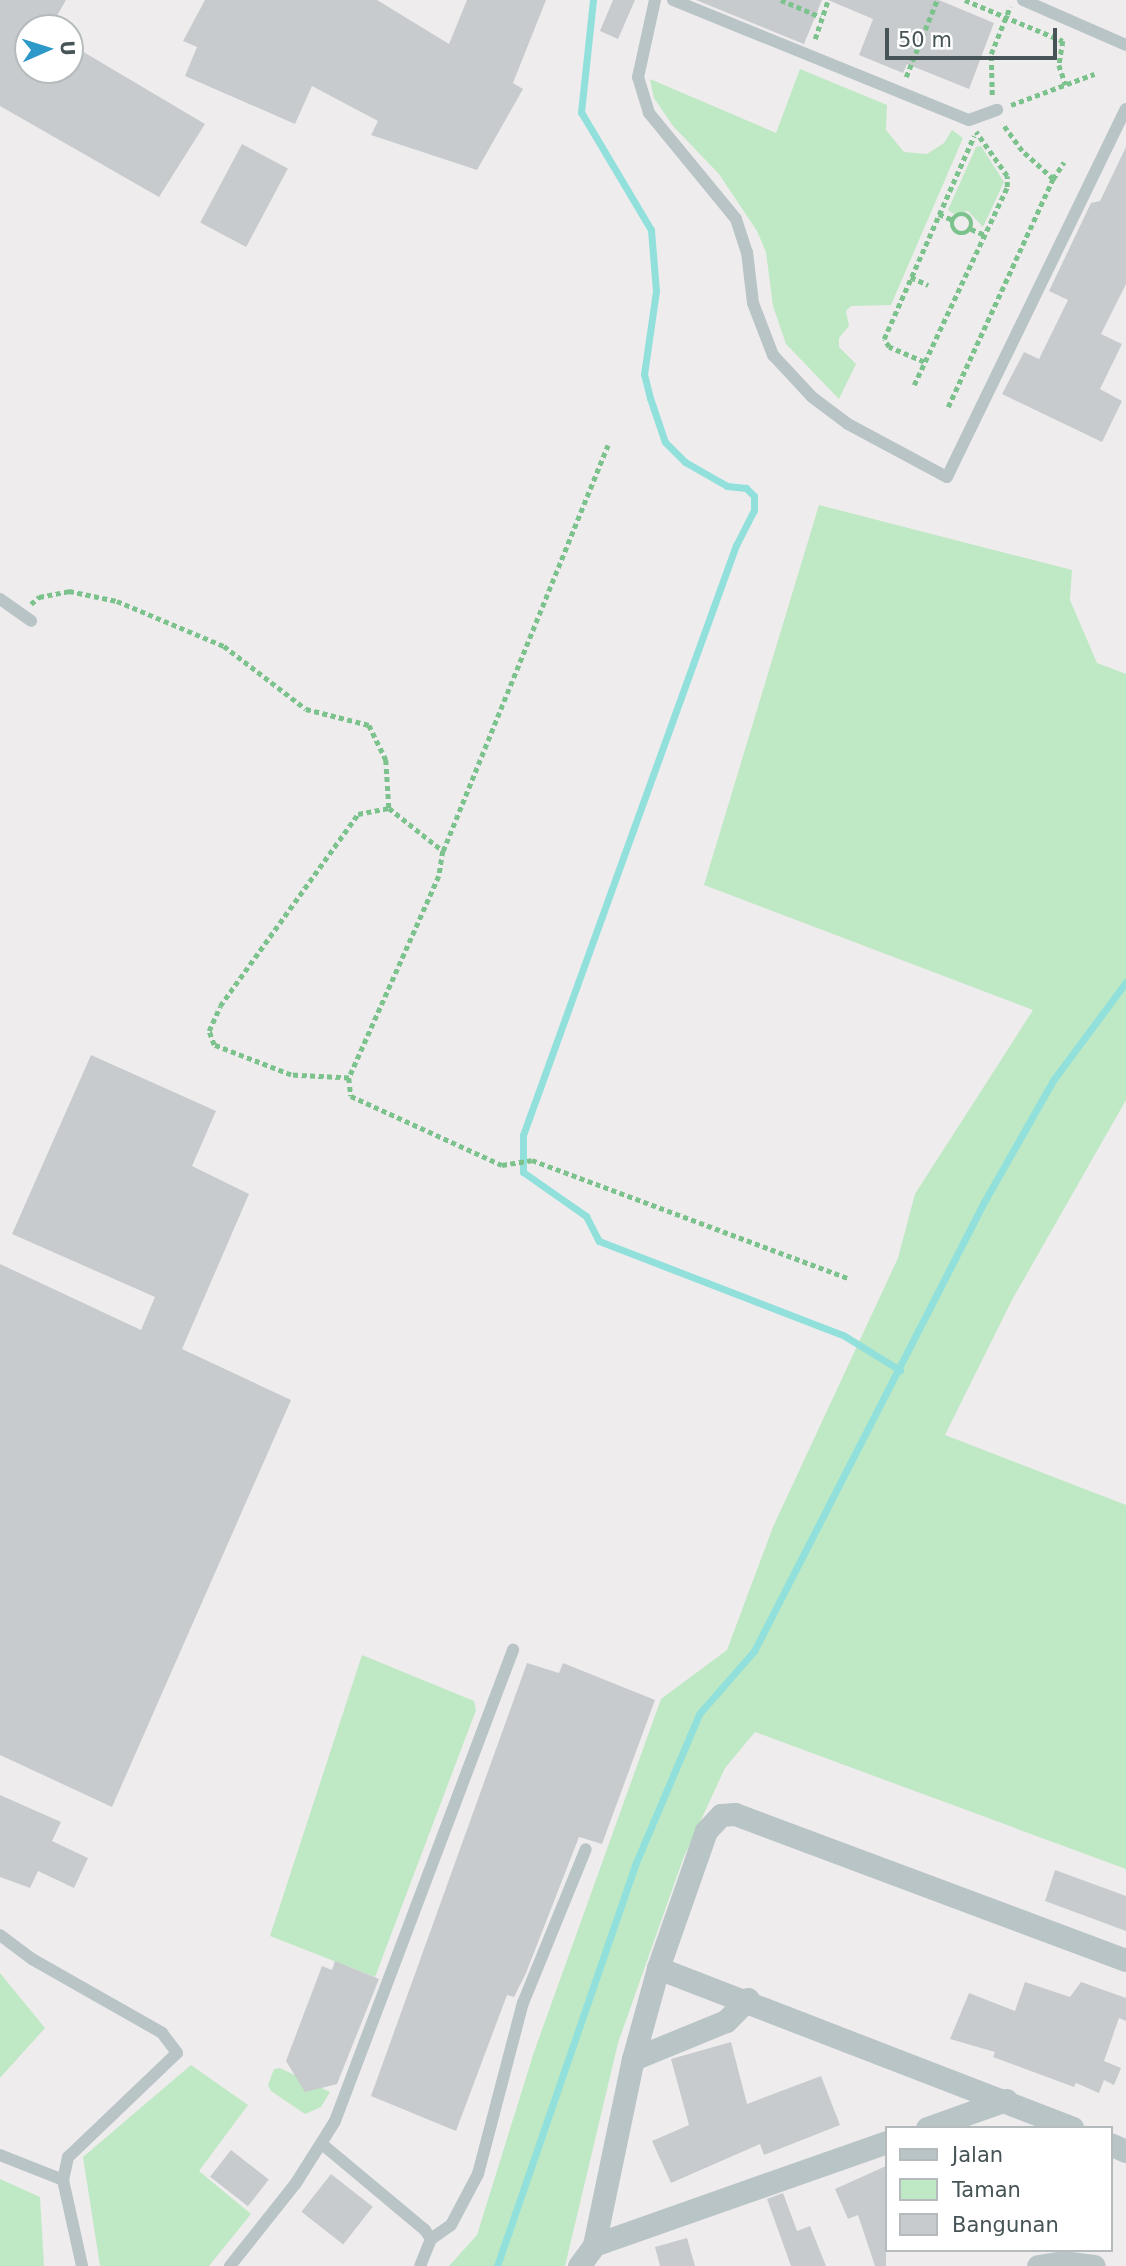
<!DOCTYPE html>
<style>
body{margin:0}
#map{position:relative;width:1126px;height:2266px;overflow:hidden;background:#efeced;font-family:"DejaVu Sans",sans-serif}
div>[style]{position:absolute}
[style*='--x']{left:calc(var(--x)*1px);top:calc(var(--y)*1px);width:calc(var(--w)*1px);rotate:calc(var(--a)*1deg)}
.green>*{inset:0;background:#bfe8c4}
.stream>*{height:7px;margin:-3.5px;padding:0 3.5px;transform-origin:3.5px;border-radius:3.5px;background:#91e0dc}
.building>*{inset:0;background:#c7cbce;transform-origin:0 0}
.path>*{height:4.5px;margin-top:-2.25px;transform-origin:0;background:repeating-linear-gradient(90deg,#7bc28c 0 5px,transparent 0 8.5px)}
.path>.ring{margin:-2.25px;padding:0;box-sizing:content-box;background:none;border:4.5px solid #7bc28c;border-radius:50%}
.lane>*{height:12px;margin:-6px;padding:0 6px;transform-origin:6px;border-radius:6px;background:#b9c4c7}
.street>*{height:23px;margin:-11.5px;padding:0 11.5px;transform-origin:11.5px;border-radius:11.5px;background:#b9c4c7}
span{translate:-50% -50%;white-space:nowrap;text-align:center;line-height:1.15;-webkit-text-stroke:5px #fff;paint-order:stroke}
.legend{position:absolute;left:885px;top:2126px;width:228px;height:126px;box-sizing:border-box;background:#fff;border:2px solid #b5bbbc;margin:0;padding:9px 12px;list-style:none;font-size:21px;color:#475457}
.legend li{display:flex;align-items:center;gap:14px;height:35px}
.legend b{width:35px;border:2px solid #b5bbbc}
.north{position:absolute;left:14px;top:14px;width:70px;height:70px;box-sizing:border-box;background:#fff;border:2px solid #b5bbbc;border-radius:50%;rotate:87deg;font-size:19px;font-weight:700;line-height:28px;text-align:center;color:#475457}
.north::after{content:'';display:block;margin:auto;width:24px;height:32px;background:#2d99c8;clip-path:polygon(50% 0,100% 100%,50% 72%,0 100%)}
.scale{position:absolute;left:885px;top:28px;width:172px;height:32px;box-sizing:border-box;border:4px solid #475457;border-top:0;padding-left:9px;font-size:21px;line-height:24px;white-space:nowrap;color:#475457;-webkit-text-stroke:5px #fff;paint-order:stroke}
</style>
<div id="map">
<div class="green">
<i style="clip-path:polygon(800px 69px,887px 105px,886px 130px,904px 152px,927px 154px,944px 143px,952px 130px,963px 138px,891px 305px,851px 306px,846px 311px,849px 326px,839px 338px,839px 347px,856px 364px,839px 399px,786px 344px,773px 306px,766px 252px,757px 231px,719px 174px,673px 126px,654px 98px,650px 79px,776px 133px)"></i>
<i style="clip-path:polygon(981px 146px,1004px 182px,983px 227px,968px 211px,954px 214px,948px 210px,976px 147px)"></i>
<i style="clip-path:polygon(819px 505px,1072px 570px,1070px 600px,1097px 663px,1126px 674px,1126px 1100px,1012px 1300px,945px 1435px,1126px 1505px,1126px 1869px,755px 1732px,725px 1768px,683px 1859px,618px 2043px,565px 2266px,449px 2266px,477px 2235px,534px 2052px,661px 1699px,727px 1650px,773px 1527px,898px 1258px,915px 1194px,1033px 1010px,704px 885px)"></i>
<i style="clip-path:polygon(362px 1655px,474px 1701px,476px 1710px,375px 1977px,270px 1936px)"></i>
<i style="clip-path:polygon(0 1973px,45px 2028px,0 2078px)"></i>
<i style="clip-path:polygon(191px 2065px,248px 2105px,199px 2171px,251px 2214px,209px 2266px,100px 2266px,83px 2157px)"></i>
<i style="clip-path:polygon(280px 2068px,330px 2092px,321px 2107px,305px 2114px,271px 2091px,268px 2085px,274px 2069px)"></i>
<i style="clip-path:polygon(0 2179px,40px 2197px,44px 2266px,0 2266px)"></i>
</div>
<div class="stream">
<i style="--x:593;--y:0;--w:113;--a:96.1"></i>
<i style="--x:581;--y:112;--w:137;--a:59.3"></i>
<i style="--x:651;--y:230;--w:61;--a:85.3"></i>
<i style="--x:656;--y:291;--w:84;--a:98.2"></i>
<i style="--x:644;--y:374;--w:25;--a:76"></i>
<i style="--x:650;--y:398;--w:46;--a:71.2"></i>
<i style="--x:665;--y:442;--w:28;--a:45"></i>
<i style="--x:685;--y:462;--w:48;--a:29.7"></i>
<i style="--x:727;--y:486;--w:19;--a:6"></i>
<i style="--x:746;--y:488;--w:11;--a:45"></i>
<i style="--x:754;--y:496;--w:14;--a:90"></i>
<i style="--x:754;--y:510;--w:39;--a:117"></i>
<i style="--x:736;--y:545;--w:627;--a:109.85"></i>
<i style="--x:523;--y:1135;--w:37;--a:90"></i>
<i style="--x:523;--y:1172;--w:77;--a:34.9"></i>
<i style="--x:586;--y:1216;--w:28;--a:63"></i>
<i style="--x:599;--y:1241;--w:261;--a:21.1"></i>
<i style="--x:843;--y:1335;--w:67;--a:31.6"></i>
<i style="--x:497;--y:2266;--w:424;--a:-71"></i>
<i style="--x:635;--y:1865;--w:164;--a:-67"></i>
<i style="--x:699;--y:1714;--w:84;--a:-48.9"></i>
<i style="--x:754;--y:1651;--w:504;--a:-62.88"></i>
<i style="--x:984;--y:1202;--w:142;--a:-60.4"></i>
<i style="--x:1054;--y:1079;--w:121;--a:-53.4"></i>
</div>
<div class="building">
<i style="clip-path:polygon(0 0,66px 0,50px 28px,28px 28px,28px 70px,70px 70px,70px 44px,205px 124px,159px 197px,0 106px)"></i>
<i style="clip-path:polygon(205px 0,377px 0,449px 44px,467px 0,546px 0,513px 83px,523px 89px,477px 170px,371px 135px,378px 121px,312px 86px,295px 124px,185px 76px,197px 47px,183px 41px)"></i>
<i style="clip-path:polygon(613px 0,635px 0,618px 39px,600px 31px)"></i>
<i style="clip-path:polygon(696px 0,822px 0,804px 44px)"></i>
<i style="clip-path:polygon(828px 0,939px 0,994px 23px,969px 89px,907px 64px,903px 73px,859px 55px,873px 19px)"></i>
<i style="left:242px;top:144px;width:52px;height:89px;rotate:28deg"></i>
<i style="clip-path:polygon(1126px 147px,1126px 284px,1101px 334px,1122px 344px,1100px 389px,1122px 401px,1102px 442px,1002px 394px,1024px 352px,1039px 359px,1068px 300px,1049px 291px,1091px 203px,1100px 201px)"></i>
<i style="clip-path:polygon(91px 1055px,216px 1111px,192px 1166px,249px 1194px,182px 1349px,291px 1400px,112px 1807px,0 1755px,0 1264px,141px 1330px,155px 1297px,12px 1234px)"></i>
<i style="clip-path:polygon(527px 1663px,559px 1673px,563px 1663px,655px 1700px,602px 1844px,579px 1837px,526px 1973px,514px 1997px,507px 1995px,456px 2131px,371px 2096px)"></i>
<i style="clip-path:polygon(0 1795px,61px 1822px,52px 1841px,88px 1858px,74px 1888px,38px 1871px,30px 1888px,0 1877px)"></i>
<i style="clip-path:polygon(1055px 1870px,1126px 1896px,1126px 1931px,1045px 1901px)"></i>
<i style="clip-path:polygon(335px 1961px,379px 1979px,337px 2084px,305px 2092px,286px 2061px,322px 1966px,332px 1970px)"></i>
<i style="clip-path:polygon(1025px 1982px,1070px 1997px,1081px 1982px,1126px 1998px,1126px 2021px,1119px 2018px,1104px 2061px,1121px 2068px,1114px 2085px,1104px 2080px,1099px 2093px,1076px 2083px,1074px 2087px,993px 2057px,995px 2052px,950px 2039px,969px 1993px,1015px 2011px)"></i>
<i style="clip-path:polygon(731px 2042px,747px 2104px,821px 2076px,840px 2125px,764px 2155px,760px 2144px,671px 2183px,652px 2141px,689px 2125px,671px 2059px)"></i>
<i style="left:231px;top:2150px;width:48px;height:34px;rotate:38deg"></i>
<i style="clip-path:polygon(886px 2166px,886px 2266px,875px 2266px,858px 2215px,848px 2219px,835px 2189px)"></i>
<i style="left:331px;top:2174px;width:53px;height:48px;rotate:38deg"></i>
<i style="clip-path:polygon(783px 2193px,797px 2231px,810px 2226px,826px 2266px,791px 2266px,767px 2199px)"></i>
<i style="clip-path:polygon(687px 2238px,695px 2266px,660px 2266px,655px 2247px)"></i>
</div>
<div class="path">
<i style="--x:781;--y:0;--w:43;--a:23"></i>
<i style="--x:965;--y:0;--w:106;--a:22.7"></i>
<i style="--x:1063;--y:41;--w:24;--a:99"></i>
<i style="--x:1059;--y:65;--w:21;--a:71"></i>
<i style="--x:815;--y:39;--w:41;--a:-71.6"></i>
<i style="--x:906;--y:77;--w:83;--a:-68.1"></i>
<i style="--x:992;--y:95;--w:41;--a:-91.4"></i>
<i style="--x:991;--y:54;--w:51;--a:-68"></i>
<i style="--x:1011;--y:105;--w:89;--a:-20.5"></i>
<i style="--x:1053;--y:179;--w:20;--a:-57"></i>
<i class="ring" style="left:952px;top:214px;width:15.5px;height:15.5px"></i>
<i style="--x:939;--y:214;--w:15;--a:23"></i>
<i style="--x:971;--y:229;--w:15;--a:23"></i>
<i style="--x:911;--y:277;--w:19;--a:25"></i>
<i style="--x:924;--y:362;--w:38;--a:-157"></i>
<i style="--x:889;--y:347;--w:9;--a:-122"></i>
<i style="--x:884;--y:339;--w:222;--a:-66.1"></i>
<i style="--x:914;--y:385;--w:219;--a:-64.8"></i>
<i style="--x:1007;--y:187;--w:11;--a:-90"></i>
<i style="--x:1007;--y:176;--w:54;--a:-125.2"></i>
<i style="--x:948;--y:407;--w:251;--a:-65.3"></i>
<i style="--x:1053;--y:179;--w:42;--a:-137.9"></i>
<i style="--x:1022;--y:151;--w:34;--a:-126"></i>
<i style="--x:31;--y:604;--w:11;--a:-41"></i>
<i style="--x:39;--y:597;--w:31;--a:-11"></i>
<i style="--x:69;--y:591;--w:49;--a:11.8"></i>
<i style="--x:117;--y:601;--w:116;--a:22.8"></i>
<i style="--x:224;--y:646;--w:103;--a:37.5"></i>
<i style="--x:306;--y:709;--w:65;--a:14.3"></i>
<i style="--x:369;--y:725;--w:39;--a:64"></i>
<i style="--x:386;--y:760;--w:48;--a:86.4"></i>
<i style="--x:389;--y:808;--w:69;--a:38.5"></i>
<i style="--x:443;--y:851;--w:25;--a:99"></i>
<i style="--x:439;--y:876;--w:221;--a:114"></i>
<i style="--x:349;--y:1078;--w:18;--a:84"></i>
<i style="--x:351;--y:1096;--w:166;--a:24.6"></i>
<i style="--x:502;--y:1165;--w:30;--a:-9"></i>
<i style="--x:532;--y:1160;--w:337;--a:20.5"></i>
<i style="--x:443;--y:851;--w:438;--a:-67.9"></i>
<i style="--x:349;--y:1078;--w:58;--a:-177"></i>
<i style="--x:291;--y:1075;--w:83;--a:-158.7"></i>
<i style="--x:214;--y:1045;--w:15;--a:-110"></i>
<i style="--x:209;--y:1031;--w:27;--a:-66"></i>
<i style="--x:220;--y:1006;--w:236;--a:-54.3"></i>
<i style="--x:358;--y:814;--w:32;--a:-11"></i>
</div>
<div class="lane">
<i style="--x:655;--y:0;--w:79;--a:102.4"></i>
<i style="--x:638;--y:77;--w:38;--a:73"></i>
<i style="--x:649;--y:113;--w:137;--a:50.6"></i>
<i style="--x:736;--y:219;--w:35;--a:72"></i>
<i style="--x:747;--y:252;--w:51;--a:83.3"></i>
<i style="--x:753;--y:303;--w:56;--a:69"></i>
<i style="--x:773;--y:355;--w:57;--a:47.1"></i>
<i style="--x:812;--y:397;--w:45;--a:36.9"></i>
<i style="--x:848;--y:424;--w:112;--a:28.2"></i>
<i style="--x:947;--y:477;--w:409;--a:-64.1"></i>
<i style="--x:673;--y:0;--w:319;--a:22.1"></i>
<i style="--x:969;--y:120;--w:30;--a:-20"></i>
<i style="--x:1023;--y:0;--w:112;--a:23.6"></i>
<i style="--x:0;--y:599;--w:38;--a:35"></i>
<i style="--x:0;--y:1935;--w:40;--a:37"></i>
<i style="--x:32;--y:1959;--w:150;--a:29.6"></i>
<i style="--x:162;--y:2033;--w:25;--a:53"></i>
<i style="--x:177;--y:2053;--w:151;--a:136.3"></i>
<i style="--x:68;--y:2157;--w:24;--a:102"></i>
<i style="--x:63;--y:2180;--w:88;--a:77.5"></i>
<i style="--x:322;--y:2144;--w:134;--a:39.9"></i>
<i style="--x:425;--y:2230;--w:11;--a:56"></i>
<i style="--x:431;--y:2239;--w:29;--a:112"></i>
<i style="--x:0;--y:2155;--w:68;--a:21.6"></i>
<i style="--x:431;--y:2239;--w:24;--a:-35"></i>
<i style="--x:451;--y:2225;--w:58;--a:-62.1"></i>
<i style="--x:478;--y:2174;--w:177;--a:-75.3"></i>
<i style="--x:523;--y:2003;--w:166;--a:-67.8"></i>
<i style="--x:230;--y:2266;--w:106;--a:-51.5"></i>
<i style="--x:296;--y:2183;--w:73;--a:-57.8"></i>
<i style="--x:335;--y:2121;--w:504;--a:-69.3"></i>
</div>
<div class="street">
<i style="--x:658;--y:1968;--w:444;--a:21.1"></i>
<i style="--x:633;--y:2059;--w:100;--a:-22.2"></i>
<i style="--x:726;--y:2021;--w:31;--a:-45"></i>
<i style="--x:927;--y:2128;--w:84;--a:-19.5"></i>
<i style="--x:1110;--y:2144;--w:17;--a:24"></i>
<i style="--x:594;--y:2245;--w:310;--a:-19.4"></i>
<i style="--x:579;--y:2266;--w:26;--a:-54"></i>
<i style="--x:594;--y:2245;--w:190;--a:-78.2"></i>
<i style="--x:633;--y:2059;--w:94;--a:-74.6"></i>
<i style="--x:658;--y:1968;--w:145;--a:-70.7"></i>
<i style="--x:706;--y:1831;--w:22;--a:-47"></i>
<i style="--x:721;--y:1815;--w:14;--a:-4"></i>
<i style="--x:735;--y:1814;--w:417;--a:20.5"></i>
<i style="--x:1038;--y:2266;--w:24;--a:-9"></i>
<i style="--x:1062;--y:2262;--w:32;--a:7"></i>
</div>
<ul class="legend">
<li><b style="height:9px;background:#b9c4c7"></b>Jalan</li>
<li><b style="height:19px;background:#bfe8c4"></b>Taman</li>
<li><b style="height:19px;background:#c7cbce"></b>Bangunan</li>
</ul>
<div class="north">U</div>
<div class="scale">50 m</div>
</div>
